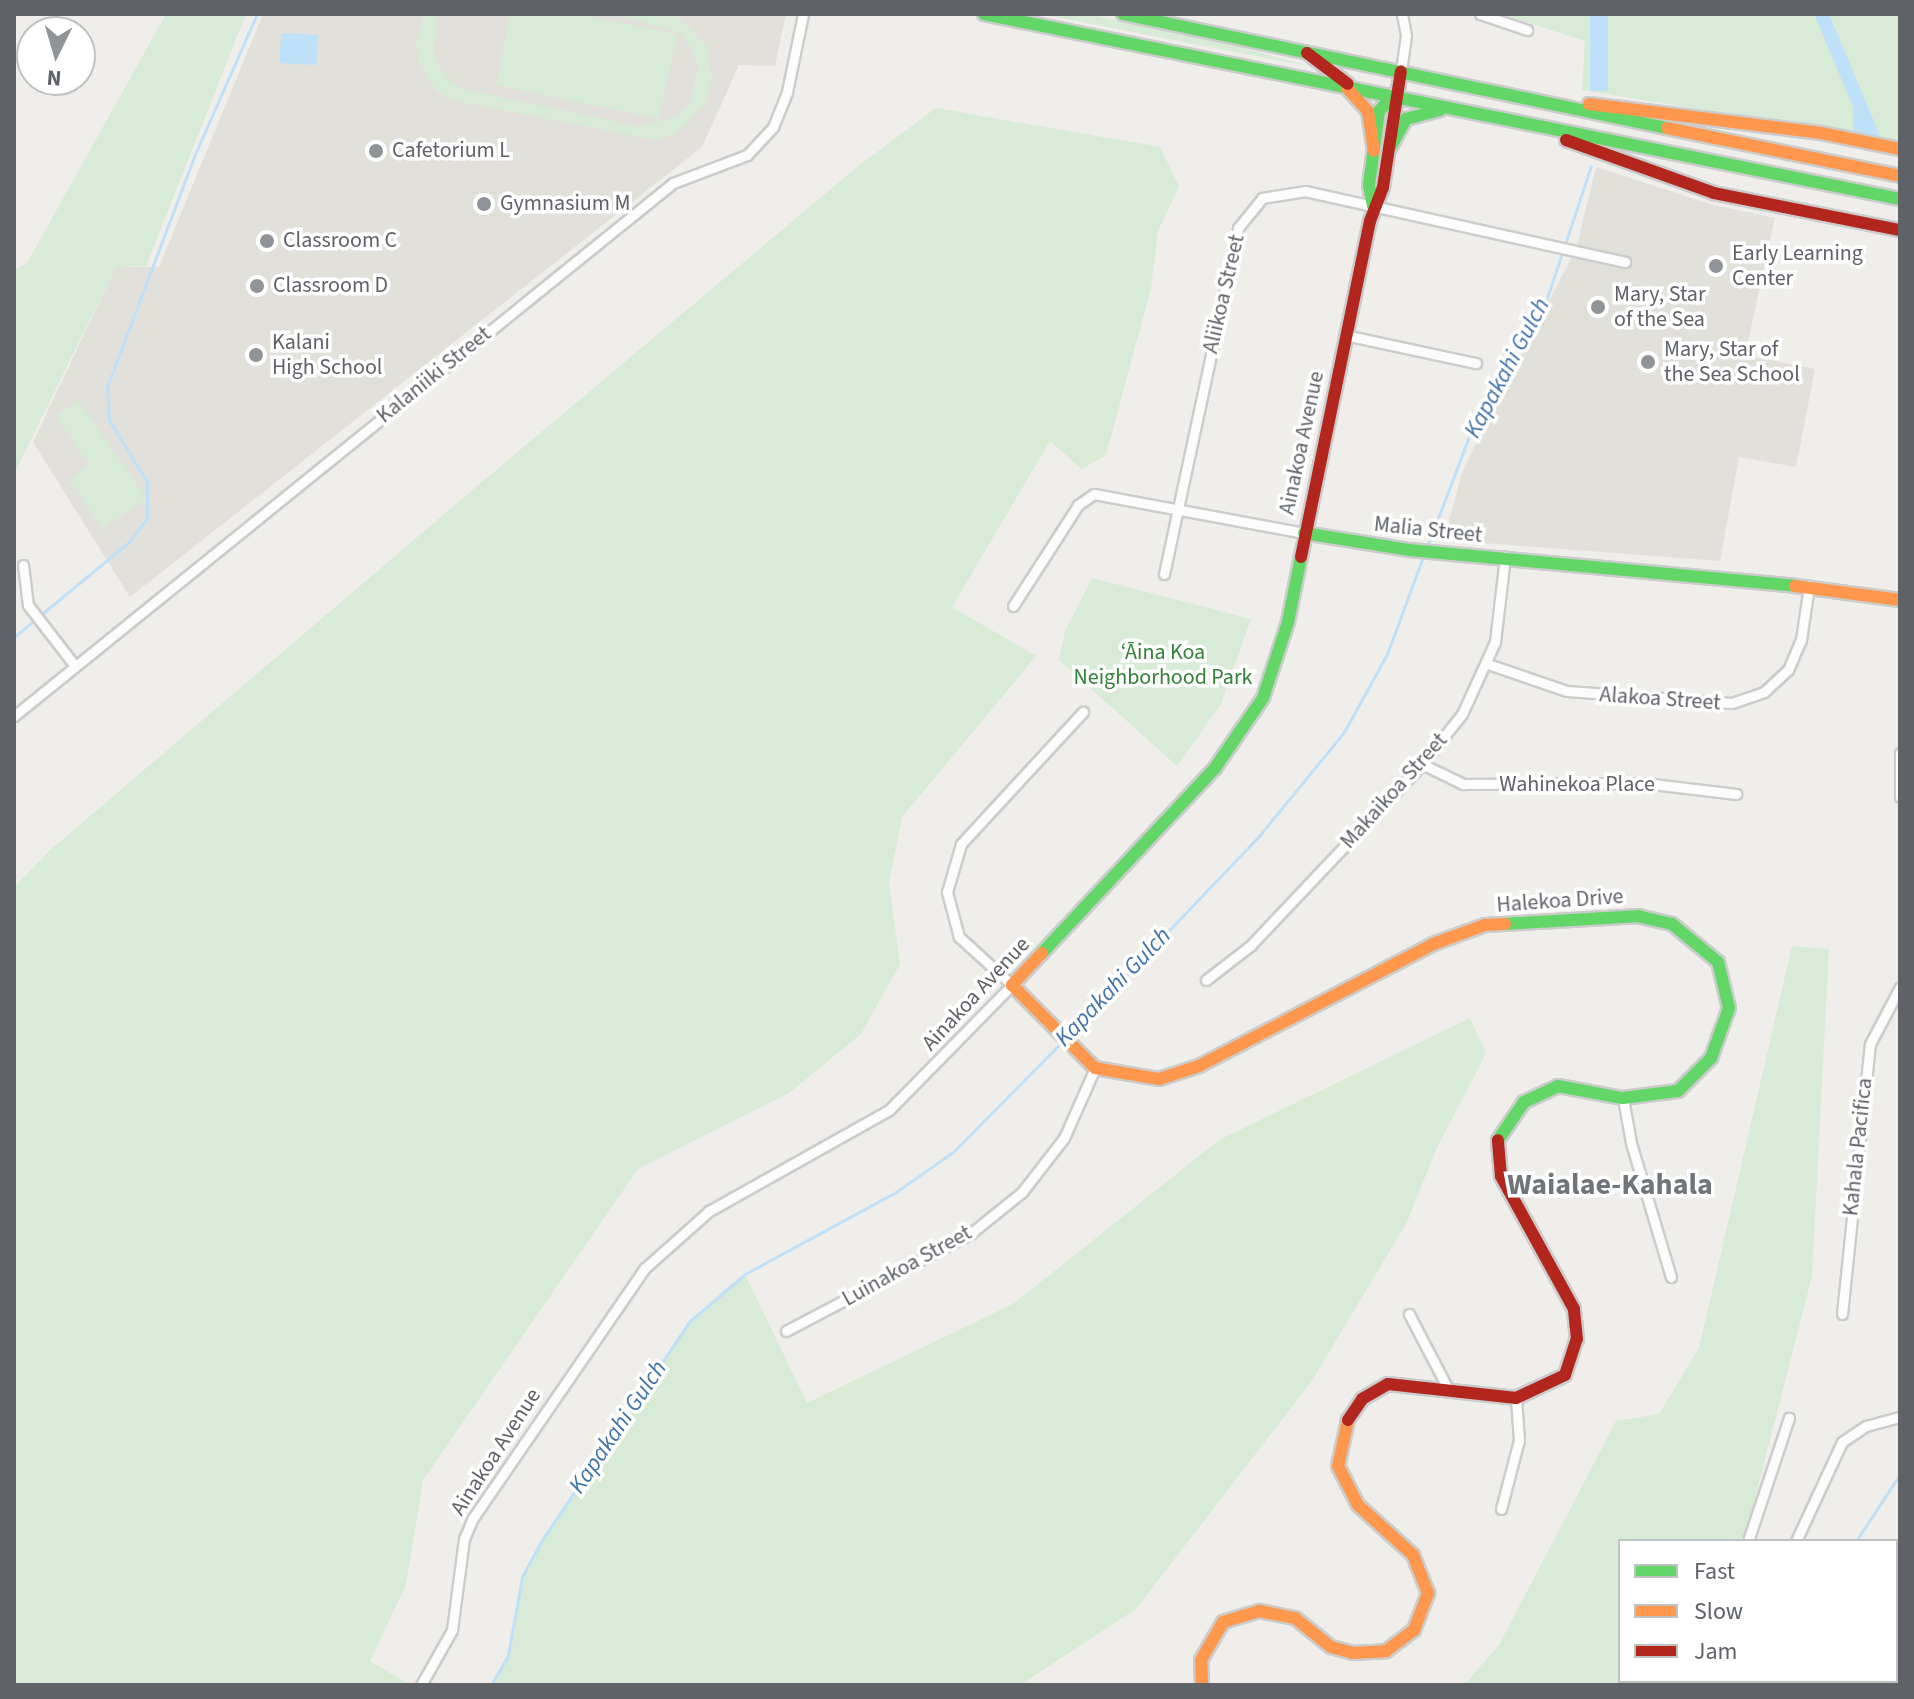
<!DOCTYPE html>
<meta charset="utf-8">
<style>
body{margin:0}
#map{position:relative;width:1914px;height:1699px;overflow:hidden;background:#efeeea;font-family:"Source Sans 3",sans-serif}
div>[style]{position:absolute}
[style*='--x']{left:calc(var(--x)*1px);top:calc(var(--y)*1px);width:calc(var(--w)*1px);rotate:calc(var(--a)*1deg)}
.education>*{inset:0;background:#e2e0da}
.green>*{inset:0;background:#d8ebd6}
.water>*{inset:0;background:#bfe0f9;transform-origin:0 0}
.stream>*{height:3px;margin:-1.5px;padding:0 1.5px;transform-origin:1.5px;border-radius:1.5px;background:#bfe0f9}
.roads{filter:drop-shadow(2px 0 #cbcccc) drop-shadow(-2px 0 #cbcccc) drop-shadow(0 2px #cbcccc) drop-shadow(0 -2px #cbcccc)}
.street>*{height:9px;margin:-4.5px;padding:0 4.5px;transform-origin:4.5px;border-radius:4.5px;background:#fdfcfc}
.fast>*{height:12px;margin:-6px;padding:0 6px;transform-origin:6px;border-radius:6px;background:#63d668}
.slow>*{height:12px;margin:-6px;padding:0 6px;transform-origin:6px;border-radius:6px;background:#ff974d}
.jam>*{height:12px;margin:-6px;padding:0 6px;transform-origin:6px;border-radius:6px;background:#b3261e}
.dots>*{width:22px;height:22px;translate:-50% -50%;box-sizing:border-box;border:4px solid #fff;border-radius:50%}
span{translate:-50% -50%;white-space:nowrap;text-align:center;line-height:1.15;-webkit-text-stroke:7px #fff;paint-order:stroke}
.poi-label{font-size:22px;color:#5f6368}
.left{translate:0 -50%;text-align:left}
.street-label{font-size:22px;color:#5f6368}
.park-label{font-size:22px;color:#348238}
.water-label{font-size:24px;color:#4174aa;font-style:italic}
.district-label{font-size:30px;color:#70757a;font-weight:700}
.frame{position:absolute;inset:0;border:16px solid #5f6368;pointer-events:none}
.legend{position:absolute;left:1618px;top:1539px;width:280px;height:144px;box-sizing:border-box;background:#fff;border:2px solid #bfc1c3;margin:0;padding:10px 14px;list-style:none;font-size:24px;color:#5f6368}
.legend li{display:flex;align-items:center;gap:16px;height:40px}
.legend b{width:40px;border:2px solid #bfc1c3}
.north{position:absolute;left:16px;top:16px;width:80px;height:80px;box-sizing:border-box;background:#fff;border:2px solid #bfc1c3;border-radius:50%;rotate:185deg;font-size:22px;font-weight:700;line-height:32px;text-align:center;color:#5f6368}
.north::after{content:'';display:block;margin:auto;width:28px;height:36px;background:#919496;clip-path:polygon(50% 0,100% 100%,50% 72%,0 100%)}
</style>
<div id="map">
<div class="education">
<i style="clip-path:polygon(263px 14px,786px 14px,775px 66px,739px 65px,702px 147px,130px 597px,33px 442px,116px 267px,159px 267px)"></i>
<i style="clip-path:polygon(1596px 167px,1713px 205px,1775px 218px,1745px 355px,1815px 369px,1796px 467px,1739px 457px,1720px 561px,1444px 540px,1462px 473px,1483px 428px,1576px 249px)"></i>
</div>
<div class="green">
<i style="clip-path:polygon(166px 14px,246px 14px,146px 266px,116px 267px,14px 474px,14px 270px,27px 263px)"></i>
<i style="clip-path:polygon(424px 14px,438px 14px,433px 55px,447px 78px,463px 89px,637px 126px,676px 117px,691px 102px,698px 67px,691px 47px,678px 32px,613px 14px,675px 14px,707px 46px,712px 80px,706px 103px,675px 135px,654px 140px,450px 100px,437px 91px,418px 62px,416px 41px)"></i>
<i style="clip-path:polygon(510px 14px,576px 14px,677px 34px,659px 119px,496px 85px)"></i>
<i style="clip-path:polygon(1042px 14px,1086px 14px,1231px 44px,1307px 66px)"></i>
<i style="clip-path:polygon(1502px 14px,1900px 14px,1900px 142px,1582px 90px,1585px 41px)"></i>
<i style="clip-path:polygon(936px 108px,1160px 147px,1179px 186px,1158px 231px,1151px 288px,1106px 455px,1082px 469px,1050px 441px,952px 607px,1036px 656px,902px 817px,889px 882px,900px 964px,861px 1034px,789px 1093px,638px 1169px,423px 1480px,406px 1585px,370px 1661px,410px 1685px,14px 1685px,14px 887px,49px 851px,476px 487px,857px 167px)"></i>
<i style="clip-path:polygon(78px 400px,147px 499px,102px 529px,69px 479px,89px 464px,56px 416px)"></i>
<i style="clip-path:polygon(1092px 578px,1251px 619px,1221px 704px,1177px 766px,1059px 660px,1065px 631px)"></i>
<i style="clip-path:polygon(1792px 946px,1829px 949px,1812px 1276px,1744px 1541px,1620px 1541px,1620px 1681px,1708px 1681px,1707px 1685px,1464px 1685px,1499px 1645px,1616px 1421px,1659px 1414px,1699px 1348px)"></i>
<i style="clip-path:polygon(1470px 1018px,1486px 1053px,1436px 1150px,1407px 1222px,1311px 1382px,1136px 1609px,1020px 1685px,491px 1685px,508px 1655px,522px 1577px,540px 1543px,690px 1321px,745px 1274px,807px 1403px,1013px 1304px,1219px 1140px)"></i>
</div>
<div class="water">
<i style="left:1590px;top:14px;width:18px;height:77px"></i>
<i style="clip-path:polygon(1814px 14px,1829px 14px,1881px 138px,1853px 132px,1853px 107px)"></i>
<i style="left:281px;top:33px;width:37px;height:30px;rotate:3deg"></i>
</div>
<div class="stream">
<i style="--x:1427;--y:547;--w:129;--a:-69.2"></i>
<i style="--x:1473;--y:426;--w:145;--a:-59.7"></i>
<i style="--x:1546;--y:301;--w:142;--a:-71.6"></i>
<i style="--x:14;--y:637;--w:149;--a:-39.6"></i>
<i style="--x:129;--y:542;--w:30;--a:-53"></i>
<i style="--x:147;--y:518;--w:36;--a:-90"></i>
<i style="--x:147;--y:482;--w:73;--a:-121.5"></i>
<i style="--x:109;--y:420;--w:33;--a:-93"></i>
<i style="--x:107;--y:387;--w:251;--a:-69.3"></i>
<i style="--x:196;--y:152;--w:151;--a:-66.2"></i>
<i style="--x:1067;--y:1037;--w:278;--a:-46.3"></i>
<i style="--x:1259;--y:836;--w:134;--a:-50.7"></i>
<i style="--x:1344;--y:732;--w:89;--a:-61.1"></i>
<i style="--x:1387;--y:654;--w:107;--a:-69.7"></i>
<i style="--x:1856;--y:1541;--w:80;--a:-56.7"></i>
<i style="--x:491;--y:1685;--w:34;--a:-60"></i>
<i style="--x:508;--y:1655;--w:79;--a:-79.8"></i>
<i style="--x:522;--y:1577;--w:38;--a:-62"></i>
<i style="--x:540;--y:1543;--w:268;--a:-56"></i>
<i style="--x:690;--y:1321;--w:72;--a:-40.5"></i>
<i style="--x:745;--y:1274;--w:172;--a:-28.5"></i>
<i style="--x:896;--y:1192;--w:70;--a:-35.1"></i>
<i style="--x:953;--y:1152;--w:155;--a:-45.3"></i>
<i style="--x:1799;--y:1685;--w:4;--a:-76"></i>
</div>
<div class="roads">
<div class="street">
<i style="--x:1480;--y:14;--w:50;--a:18.8"></i>
<i style="--x:1401;--y:71;--w:36;--a:-82"></i>
<i style="--x:1406;--y:35;--w:21;--a:-101"></i>
<i style="--x:1345;--y:335;--w:134;--a:12.1"></i>
<i style="--x:23;--y:565;--w:40;--a:82.9"></i>
<i style="--x:28;--y:605;--w:77;--a:52.4"></i>
<i style="--x:1164;--y:574;--w:354;--a:-77.9"></i>
<i style="--x:1238;--y:228;--w:38;--a:-51"></i>
<i style="--x:1262;--y:198;--w:44;--a:-9.2"></i>
<i style="--x:1305;--y:191;--w:328;--a:12.5"></i>
<i style="--x:1013;--y:606;--w:120;--a:-57.2"></i>
<i style="--x:1078;--y:505;--w:19;--a:-35"></i>
<i style="--x:1094;--y:494;--w:214;--a:10.5"></i>
<i style="--x:1488;--y:664;--w:83;--a:18.9"></i>
<i style="--x:1567;--y:691;--w:165;--a:4.2"></i>
<i style="--x:1732;--y:703;--w:34;--a:-19"></i>
<i style="--x:1764;--y:692;--w:33;--a:-43"></i>
<i style="--x:1788;--y:670;--w:33;--a:-67"></i>
<i style="--x:1801;--y:640;--w:55;--a:-81.6"></i>
<i style="--x:14;--y:716;--w:848;--a:-38.97"></i>
<i style="--x:673;--y:183;--w:79;--a:-20.7"></i>
<i style="--x:747;--y:155;--w:38;--a:-47"></i>
<i style="--x:773;--y:127;--w:38;--a:-68"></i>
<i style="--x:787;--y:92;--w:80;--a:-78.4"></i>
<i style="--x:1900;--y:753;--w:44;--a:90"></i>
<i style="--x:1422;--y:764;--w:46;--a:26"></i>
<i style="--x:1463;--y:784;--w:181;--a:-0.3"></i>
<i style="--x:1644;--y:783;--w:93;--a:6.8"></i>
<i style="--x:1206;--y:980;--w:56;--a:-37.7"></i>
<i style="--x:1250;--y:946;--w:250;--a:-46.6"></i>
<i style="--x:1422;--y:764;--w:64;--a:-51.3"></i>
<i style="--x:1462;--y:714;--w:79;--a:-65.4"></i>
<i style="--x:1495;--y:642;--w:86;--a:-83.3"></i>
<i style="--x:1623;--y:1098;--w:46;--a:79.9"></i>
<i style="--x:1631;--y:1143;--w:140;--a:73.4"></i>
<i style="--x:1409;--y:1314;--w:82;--a:62.5"></i>
<i style="--x:1842;--y:1314;--w:271;--a:-84.1"></i>
<i style="--x:1870;--y:1044;--w:64;--a:-62.2"></i>
<i style="--x:786;--y:1331;--w:208;--a:-27.8"></i>
<i style="--x:970;--y:1234;--w:67;--a:-38.9"></i>
<i style="--x:1022;--y:1192;--w:68;--a:-52.1"></i>
<i style="--x:1064;--y:1138;--w:77;--a:-66.1"></i>
<i style="--x:1501;--y:1509;--w:71;--a:-75.4"></i>
<i style="--x:1519;--y:1440;--w:42;--a:-94.1"></i>
<i style="--x:1748;--y:1541;--w:130;--a:-71.6"></i>
<i style="--x:1796;--y:1541;--w:109;--a:-65.1"></i>
<i style="--x:1842;--y:1442;--w:29;--a:-34"></i>
<i style="--x:1866;--y:1426;--w:35;--a:-15"></i>
<i style="--x:1896;--y:1664;--w:13;--a:-72"></i>
<i style="--x:421;--y:1685;--w:63;--a:-60.6"></i>
<i style="--x:452;--y:1630;--w:92;--a:-82.5"></i>
<i style="--x:464;--y:1539;--w:23;--a:-67"></i>
<i style="--x:473;--y:1518;--w:303;--a:-55.5"></i>
<i style="--x:645;--y:1268;--w:86;--a:-41.7"></i>
<i style="--x:709;--y:1211;--w:206;--a:-29.3"></i>
<i style="--x:889;--y:1110;--w:175;--a:-45.5"></i>
<i style="--x:1012;--y:985;--w:72;--a:-137.8"></i>
<i style="--x:959;--y:937;--w:47;--a:-104.9"></i>
<i style="--x:947;--y:892;--w:50;--a:-73.7"></i>
<i style="--x:961;--y:844;--w:180;--a:-47.3"></i>
<i style="--x:1703;--y:1685;--w:4;--a:-76"></i>
<i style="--x:1746;--y:1685;--w:4;--a:-76"></i>
<i style="--x:1889;--y:1685;--w:4;--a:-63"></i>
</div>
<div class="fast">
<i style="--x:984;--y:14;--w:934;--a:11.42"></i>
<i style="--x:1123;--y:14;--w:556;--a:11.84"></i>
<i style="--x:1391;--y:146;--w:31;--a:-61"></i>
<i style="--x:1406;--y:119;--w:35;--a:-15"></i>
<i style="--x:1373;--y:206;--w:21;--a:-101"></i>
<i style="--x:1369;--y:185;--w:75;--a:-82.3"></i>
<i style="--x:1379;--y:111;--w:21;--a:-47"></i>
<i style="--x:1304;--y:533;--w:106;--a:9.2"></i>
<i style="--x:1409;--y:550;--w:388;--a:5.3"></i>
<i style="--x:1042;--y:953;--w:253;--a:-46.9"></i>
<i style="--x:1215;--y:768;--w:85;--a:-55.6"></i>
<i style="--x:1263;--y:698;--w:80;--a:-71.8"></i>
<i style="--x:1288;--y:622;--w:66;--a:-78.7"></i>
<i style="--x:1498;--y:1140;--w:46;--a:-55.6"></i>
<i style="--x:1524;--y:1102;--w:38;--a:-25"></i>
<i style="--x:1558;--y:1086;--w:66;--a:10.5"></i>
<i style="--x:1623;--y:1098;--w:55;--a:-7.3"></i>
<i style="--x:1678;--y:1091;--w:47;--a:-45"></i>
<i style="--x:1711;--y:1058;--w:53;--a:-70.2"></i>
<i style="--x:1729;--y:1008;--w:47;--a:-103.4"></i>
<i style="--x:1718;--y:962;--w:60;--a:-140.4"></i>
<i style="--x:1672;--y:924;--w:35;--a:-167"></i>
<i style="--x:1638;--y:916;--w:133;--a:176.6"></i>
</div>
<div class="slow">
<i style="--x:1347;--y:88;--w:31;--a:48"></i>
<i style="--x:1368;--y:111;--w:40;--a:81.5"></i>
<i style="--x:1589;--y:104;--w:234;--a:7.1"></i>
<i style="--x:1821;--y:133;--w:81;--a:11.4"></i>
<i style="--x:1667;--y:128;--w:238;--a:11.6"></i>
<i style="--x:1795;--y:586;--w:106;--a:7.6"></i>
<i style="--x:1042;--y:953;--w:44;--a:133.2"></i>
<i style="--x:1012;--y:985;--w:117;--a:45"></i>
<i style="--x:1095;--y:1068;--w:65;--a:9.8"></i>
<i style="--x:1159;--y:1079;--w:42;--a:-18"></i>
<i style="--x:1199;--y:1066;--w:264;--a:-27.5"></i>
<i style="--x:1433;--y:944;--w:55;--a:-20.1"></i>
<i style="--x:1485;--y:925;--w:20;--a:-3"></i>
<i style="--x:1202;--y:1685;--w:25;--a:-92"></i>
<i style="--x:1201;--y:1660;--w:44;--a:-59.9"></i>
<i style="--x:1223;--y:1622;--w:38;--a:-17"></i>
<i style="--x:1259;--y:1611;--w:37;--a:11"></i>
<i style="--x:1295;--y:1618;--w:46;--a:38.9"></i>
<i style="--x:1331;--y:1647;--w:23;--a:15"></i>
<i style="--x:1353;--y:1653;--w:33;--a:-3"></i>
<i style="--x:1386;--y:1651;--w:35;--a:-37"></i>
<i style="--x:1414;--y:1630;--w:40;--a:-69"></i>
<i style="--x:1428;--y:1593;--w:41;--a:-111.5"></i>
<i style="--x:1413;--y:1555;--w:74;--a:-137.7"></i>
<i style="--x:1358;--y:1505;--w:44;--a:-117.1"></i>
<i style="--x:1338;--y:1466;--w:47;--a:-77.7"></i>
</div>
<div class="jam">
<i style="--x:1307;--y:53;--w:51;--a:37.1"></i>
<i style="--x:1566;--y:140;--w:157;--a:19.7"></i>
<i style="--x:1714;--y:193;--w:190;--a:11.3"></i>
<i style="--x:1301;--y:557;--w:343;--a:-78.4"></i>
<i style="--x:1370;--y:221;--w:36;--a:-69"></i>
<i style="--x:1383;--y:187;--w:117;--a:-81.2"></i>
<i style="--x:1348;--y:1420;--w:25;--a:-56"></i>
<i style="--x:1362;--y:1399;--w:30;--a:-30"></i>
<i style="--x:1388;--y:1384;--w:129;--a:6.2"></i>
<i style="--x:1516;--y:1398;--w:54;--a:-25.1"></i>
<i style="--x:1565;--y:1375;--w:38;--a:-72"></i>
<i style="--x:1577;--y:1339;--w:30;--a:-96"></i>
<i style="--x:1574;--y:1309;--w:152;--a:-118.8"></i>
<i style="--x:1501;--y:1176;--w:36;--a:-95"></i>
</div>
</div>
<div class="dots">
<i style="left:376px;top:151px;background:#919496"></i>
<i style="left:484px;top:204px;background:#919496"></i>
<i style="left:267px;top:241px;background:#919496"></i>
<i style="left:1716px;top:266px;background:#919496"></i>
<i style="left:257px;top:286px;background:#919496"></i>
<i style="left:1598px;top:307px;background:#919496"></i>
<i style="left:256px;top:355px;background:#919496"></i>
<i style="left:1648px;top:362px;background:#919496"></i>
</div>
<div class="poi-label">
<span class="left" style="left:392px;top:151px">Cafetorium L</span>
<span class="left" style="left:500px;top:204px">Gymnasium M</span>
<span class="left" style="left:283px;top:241px">Classroom C</span>
<span class="left" style="left:1732px;top:266px">Early Learning<br>Center</span>
<span class="left" style="left:273px;top:286px">Classroom D</span>
<span class="left" style="left:1614px;top:307px">Mary, Star<br>of the Sea</span>
<span class="left" style="left:272px;top:355px">Kalani<br>High School</span>
<span class="left" style="left:1664px;top:362px">Mary, Star of<br>the Sea School</span>
</div>
<div class="street-label">
<span style="left:1224px;top:294px;rotate:-77deg">Aliikoa Street</span>
<span style="left:434px;top:375px;rotate:-39deg">Kalaniiki Street</span>
<span style="left:1302px;top:443px;rotate:-78deg">Ainakoa Avenue</span>
<span style="left:1428px;top:530px;rotate:6deg">Malia Street</span>
<span style="left:1660px;top:699px;rotate:4deg">Alakoa Street</span>
<span style="left:1577px;top:785px">Wahinekoa Place</span>
<span style="left:1394px;top:791px;rotate:-48deg">Makaikoa Street</span>
<span style="left:1560px;top:901px;rotate:-4deg">Halekoa Drive</span>
<span style="left:976px;top:994px;rotate:-47deg">Ainakoa Avenue</span>
<span style="left:1858px;top:1147px;rotate:-84deg">Kahala Pacifica</span>
<span style="left:907px;top:1266px;rotate:-29deg">Luinakoa Street</span>
<span style="left:496px;top:1452px;rotate:-57deg">Ainakoa Avenue</span>
</div>
<div class="park-label">
<span style="left:1163px;top:665px">‘Āina Koa<br>Neighborhood Park</span>
</div>
<div class="water-label">
<span style="left:1507px;top:368px;rotate:-62deg">Kapakahi Gulch</span>
<span style="left:1113px;top:987px;rotate:-46deg">Kapakahi Gulch</span>
<span style="left:618px;top:1427px;rotate:-56deg">Kapakahi Gulch</span>
</div>
<div class="district-label">
<span style="left:1610px;top:1185px">Waialae-Kahala</span>
</div>
<div class="frame"></div>
<ul class="legend">
<li><b style="height:10px;background:#63d668"></b>Fast</li>
<li><b style="height:10px;background:#ff974d"></b>Slow</li>
<li><b style="height:10px;background:#b3261e"></b>Jam</li>
</ul>
<div class="north">N</div>
</div>
